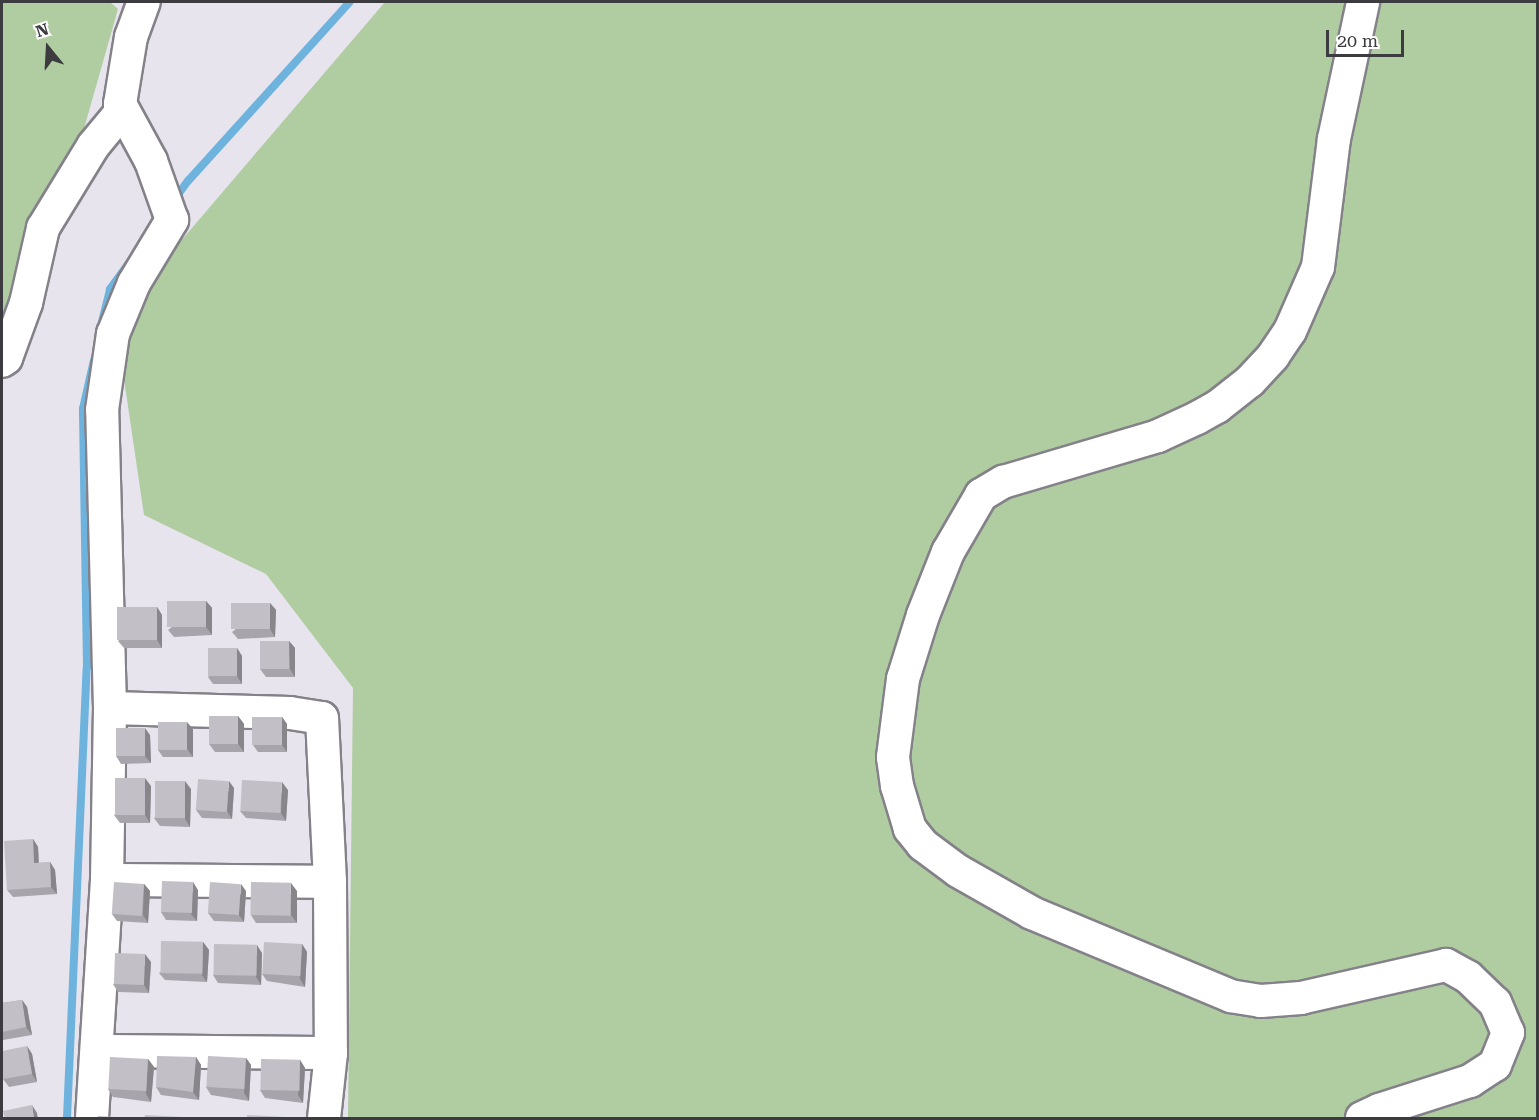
<!DOCTYPE html>
<style>
body{margin:0}
#map{position:relative;width:1539px;height:1120px;overflow:hidden;background:#e7e4ed;font-family:"Roboto Serif",serif}
div>[style]{position:absolute}
[style*='--x']{left:calc(var(--x)*1px);top:calc(var(--y)*1px);width:calc(var(--w)*1px);rotate:calc(var(--a)*1deg)}
.green>*{inset:0;background:#afcda1}
.stream>*{height:8px;margin:-4px;padding:0 4px;transform-origin:4px;border-radius:4px;background:#6db3dd}
.roads{filter:drop-shadow(2px 0 #848189) drop-shadow(-2px 0 #848189) drop-shadow(0 2px #848189) drop-shadow(0 -2px #848189)}
.minor>*{height:32px;margin:-16px;padding:0 16px;transform-origin:16px;border-radius:16px;background:#fff}
.wall>*{inset:0;background:#a7a4ab}
.shaded-wall>*{inset:0;background:#88868b}
.building>*{inset:0;background:#c2bfc7;transform-origin:0 0}
span{translate:-50% -50%;white-space:nowrap;text-align:center;line-height:1.15;-webkit-text-stroke:5px #fff;paint-order:stroke}
.frame{position:absolute;inset:0;border:3px solid #3c3b3f;pointer-events:none}
.north{position:absolute;left:18px;top:18px;width:60px;height:60px;-webkit-text-stroke:4px #fff;paint-order:stroke;rotate:342deg;font-size:16px;font-weight:700;line-height:24px;text-align:center;color:#3c3b3f}
.north::after{content:'';display:block;margin:auto;width:21px;height:27px;background:#3c3b3f;clip-path:polygon(50% 0,100% 100%,50% 72%,0 100%)}
.scale{position:absolute;left:1326px;top:30px;width:78px;height:27px;box-sizing:border-box;border:3px solid #3c3b3f;border-top:0;padding-left:8px;font-size:18px;line-height:21px;white-space:nowrap;color:#3c3b3f;-webkit-text-stroke:4px #fff;paint-order:stroke}
</style>
<div id="map">
<div class="green">
<i style="clip-path:polygon(2px 2px,110px 2px,118px 9px,20px 354px,2px 374px)"></i>
<i style="clip-path:polygon(385px 2px,1537px 2px,1537px 1118px,348px 1118px,353px 688px,266px 574px,144px 515px,115px 318px)"></i>
</div>
<div class="stream">
<i style="--x:174;--y:200;--w:24;--a:-54"></i>
<i style="--x:188;--y:181;--w:241;--a:-47.9"></i>
<i style="--x:102;--y:322;--w:34;--a:-76"></i>
<i style="--x:110;--y:289;--w:34;--a:-54"></i>
<i style="--x:67;--y:1118;--w:451;--a:-87.5"></i>
<i style="--x:87;--y:667;--w:258;--a:-90.9"></i>
<i style="--x:83;--y:409;--w:50;--a:-77.3"></i>
</div>
<div class="roads">
<div class="minor">
<i style="--x:2;--y:361;--w:5;--a:-37"></i>
<i style="--x:6;--y:358;--w:59;--a:-70"></i>
<i style="--x:26;--y:303;--w:77;--a:-77.2"></i>
<i style="--x:43;--y:228;--w:96;--a:-58.6"></i>
<i style="--x:93;--y:146;--w:45;--a:-50.4"></i>
<i style="--x:110;--y:708;--w:180;--a:1.6"></i>
<i style="--x:290;--y:713;--w:32;--a:9"></i>
<i style="--x:322;--y:718;--w:164;--a:87.2"></i>
<i style="--x:330;--y:882;--w:171;--a:89.7"></i>
<i style="--x:331;--y:1053;--w:65;--a:96.1"></i>
<i style="--x:107;--y:880;--w:223;--a:0.5"></i>
<i style="--x:98;--y:1051;--w:233;--a:0.5"></i>
<i style="--x:92;--y:1118;--w:238;--a:-86.4"></i>
<i style="--x:107;--y:880;--w:172;--a:-89"></i>
<i style="--x:110;--y:708;--w:298;--a:-91.5"></i>
<i style="--x:102;--y:410;--w:77;--a:-81.8"></i>
<i style="--x:113;--y:334;--w:55;--a:-67.6"></i>
<i style="--x:134;--y:283;--w:74;--a:-58.9"></i>
<i style="--x:172;--y:220;--w:63;--a:-109.6"></i>
<i style="--x:151;--y:161;--w:65;--a:-118.5"></i>
<i style="--x:120;--y:104;--w:68;--a:-80.7"></i>
<i style="--x:131;--y:37;--w:37;--a:-70"></i>
<i style="--x:1362;--y:1118;--w:19;--a:-25"></i>
<i style="--x:1379;--y:1110;--w:96;--a:-17.7"></i>
<i style="--x:1470;--y:1081;--w:30;--a:-33"></i>
<i style="--x:1495;--y:1065;--w:35;--a:-68"></i>
<i style="--x:1508;--y:1033;--w:33;--a:-113"></i>
<i style="--x:1495;--y:1003;--w:37;--a:-136"></i>
<i style="--x:1468;--y:977;--w:25;--a:-151"></i>
<i style="--x:1446;--y:965;--w:149;--a:167.2"></i>
<i style="--x:1301;--y:998;--w:40;--a:175.7"></i>
<i style="--x:1261;--y:1001;--w:30;--a:-171"></i>
<i style="--x:1231;--y:996;--w:216;--a:-157.4"></i>
<i style="--x:1032;--y:913;--w:85;--a:-150.4"></i>
<i style="--x:958;--y:871;--w:44;--a:-143.4"></i>
<i style="--x:923;--y:845;--w:21;--a:-129"></i>
<i style="--x:910;--y:829;--w:45;--a:-106.8"></i>
<i style="--x:897;--y:786;--w:29;--a:-98"></i>
<i style="--x:893;--y:757;--w:79;--a:-82.7"></i>
<i style="--x:903;--y:679;--w:67;--a:-72.6"></i>
<i style="--x:923;--y:615;--w:68;--a:-68.4"></i>
<i style="--x:948;--y:552;--w:66;--a:-59.9"></i>
<i style="--x:981;--y:495;--w:26;--a:-31"></i>
<i style="--x:1003;--y:482;--w:162;--a:-16.5"></i>
<i style="--x:1158;--y:436;--w:43;--a:-24.8"></i>
<i style="--x:1197;--y:418;--w:23;--a:-29"></i>
<i style="--x:1217;--y:407;--w:42;--a:-38.2"></i>
<i style="--x:1250;--y:381;--w:34;--a:-47"></i>
<i style="--x:1273;--y:356;--w:30;--a:-56"></i>
<i style="--x:1290;--y:331;--w:70;--a:-66.4"></i>
<i style="--x:1318;--y:267;--w:129;--a:-82.9"></i>
<i style="--x:1334;--y:139;--w:140;--a:-78"></i>
</div>
</div>
<div class="wall">
<i style="clip-path:polygon(206px 601px,212px 608px,212px 635px,174px 637px,168px 630px)"></i>
<i style="clip-path:polygon(270px 603px,276px 610px,275px 637px,238px 639px,232px 632px)"></i>
<i style="clip-path:polygon(157px 607px,162px 615px,162px 648px,124px 648px,118px 641px)"></i>
<i style="clip-path:polygon(289px 641px,295px 648px,295px 677px,266px 677px,260px 669px)"></i>
<i style="clip-path:polygon(237px 648px,242px 656px,242px 684px,213px 684px,208px 677px)"></i>
<i style="clip-path:polygon(238px 716px,244px 724px,244px 752px,215px 752px,209px 744px)"></i>
<i style="clip-path:polygon(282px 717px,287px 724px,287px 752px,258px 752px,253px 745px)"></i>
<i style="clip-path:polygon(193px 729px,193px 757px,163px 757px,158px 750px)"></i>
<i style="clip-path:polygon(150px 735px,151px 763px,121px 764px,116px 756px)"></i>
<i style="clip-path:polygon(151px 786px,150px 823px,120px 823px,114px 815px)"></i>
<i style="clip-path:polygon(234px 788px,232px 819px,202px 818px,196px 810px)"></i>
<i style="clip-path:polygon(191px 789px,190px 827px,160px 826px,154px 818px)"></i>
<i style="clip-path:polygon(288px 790px,286px 821px,246px 818px,240px 811px)"></i>
<i style="clip-path:polygon(33px 839px,38px 847px,39px 863px,50px 862px,55px 870px,57px 894px,13px 897px,7px 890px)"></i>
<i style="clip-path:polygon(144px 884px,150px 891px,148px 923px,117px 921px,112px 914px)"></i>
<i style="clip-path:polygon(198px 890px,197px 921px,166px 920px,161px 912px)"></i>
<i style="clip-path:polygon(246px 891px,244px 922px,214px 921px,208px 913px)"></i>
<i style="clip-path:polygon(297px 891px,297px 923px,256px 923px,251px 915px)"></i>
<i style="clip-path:polygon(203px 942px,209px 950px,207px 982px,165px 980px,159px 973px)"></i>
<i style="clip-path:polygon(302px 944px,307px 952px,305px 987px,267px 981px,262px 974px)"></i>
<i style="clip-path:polygon(262px 953px,261px 985px,218px 983px,213px 975px)"></i>
<i style="clip-path:polygon(151px 962px,149px 993px,118px 992px,113px 984px)"></i>
<i style="clip-path:polygon(22px 1000px,27px 1007px,32px 1035px,3px 1040px,2px 1038px,2px 1003px)"></i>
<i style="clip-path:polygon(27px 1046px,32px 1054px,37px 1082px,9px 1087px,3px 1079px)"></i>
<i style="clip-path:polygon(196px 1057px,201px 1065px,199px 1100px,161px 1095px,156px 1087px)"></i>
<i style="clip-path:polygon(246px 1058px,251px 1065px,249px 1101px,211px 1095px,206px 1087px)"></i>
<i style="clip-path:polygon(148px 1059px,154px 1067px,151px 1102px,113px 1097px,108px 1089px)"></i>
<i style="clip-path:polygon(300px 1060px,305px 1068px,303px 1103px,265px 1098px,260px 1090px)"></i>
</div>
<div class="shaded-wall">
<i style="clip-path:polygon(206px 601px,212px 608px,212px 635px,206px 627px)"></i>
<i style="clip-path:polygon(270px 603px,276px 610px,275px 637px,270px 629px)"></i>
<i style="clip-path:polygon(157px 607px,162px 615px,162px 648px,157px 640px)"></i>
<i style="clip-path:polygon(289px 641px,295px 648px,295px 677px,290px 669px)"></i>
<i style="clip-path:polygon(237px 648px,242px 656px,242px 684px,237px 676px)"></i>
<i style="clip-path:polygon(238px 716px,244px 724px,244px 752px,238px 744px)"></i>
<i style="clip-path:polygon(282px 717px,287px 724px,287px 752px,282px 745px)"></i>
<i style="clip-path:polygon(187px 722px,193px 729px,193px 757px,187px 749px)"></i>
<i style="clip-path:polygon(145px 728px,150px 735px,151px 763px,145px 756px)"></i>
<i style="clip-path:polygon(145px 778px,151px 786px,150px 823px,145px 815px)"></i>
<i style="clip-path:polygon(185px 781px,191px 789px,190px 827px,185px 819px)"></i>
<i style="clip-path:polygon(229px 781px,234px 788px,232px 819px,227px 811px)"></i>
<i style="clip-path:polygon(282px 782px,288px 790px,286px 821px,281px 813px)"></i>
<i style="clip-path:polygon(33px 839px,38px 847px,39px 871px,34px 863px)"></i>
<i style="clip-path:polygon(50px 862px,55px 870px,57px 894px,51px 887px)"></i>
<i style="clip-path:polygon(193px 882px,198px 890px,197px 921px,191px 914px)"></i>
<i style="clip-path:polygon(291px 883px,297px 891px,297px 923px,291px 915px)"></i>
<i style="clip-path:polygon(144px 884px,150px 891px,148px 923px,143px 915px)"></i>
<i style="clip-path:polygon(241px 884px,246px 891px,244px 922px,239px 915px)"></i>
<i style="clip-path:polygon(203px 942px,209px 950px,207px 982px,202px 975px)"></i>
<i style="clip-path:polygon(302px 944px,307px 952px,305px 987px,300px 979px)"></i>
<i style="clip-path:polygon(257px 945px,262px 953px,261px 985px,256px 977px)"></i>
<i style="clip-path:polygon(145px 954px,151px 962px,149px 993px,144px 985px)"></i>
<i style="clip-path:polygon(22px 1000px,27px 1007px,32px 1035px,26px 1027px)"></i>
<i style="clip-path:polygon(27px 1046px,32px 1054px,37px 1082px,32px 1074px)"></i>
<i style="clip-path:polygon(196px 1057px,201px 1065px,199px 1100px,193px 1092px)"></i>
<i style="clip-path:polygon(246px 1058px,251px 1065px,249px 1101px,244px 1093px)"></i>
<i style="clip-path:polygon(148px 1059px,154px 1067px,151px 1102px,146px 1094px)"></i>
<i style="clip-path:polygon(300px 1060px,305px 1068px,303px 1103px,298px 1095px)"></i>
<i style="clip-path:polygon(32px 1105px,37px 1113px,38px 1119px,34px 1119px)"></i>
</div>
<div class="building">
<i style="left:206px;top:601px;width:26px;height:39px;rotate:90deg"></i>
<i style="left:270px;top:603px;width:26px;height:39px;rotate:90deg"></i>
<i style="left:157px;top:607px;width:33px;height:40px;rotate:90deg"></i>
<i style="left:260px;top:641px;width:29px;height:28px"></i>
<i style="left:237px;top:648px;width:28px;height:29px;rotate:90deg"></i>
<i style="left:209px;top:716px;width:29px;height:28px"></i>
<i style="left:252px;top:717px;width:30px;height:28px"></i>
<i style="left:158px;top:722px;width:29px;height:28px"></i>
<i style="left:116px;top:728px;width:29px;height:28px"></i>
<i style="left:115px;top:778px;width:30px;height:37px"></i>
<i style="left:198px;top:779px;width:31px;height:31px;rotate:4deg"></i>
<i style="left:242px;top:780px;width:40px;height:31px;rotate:3deg"></i>
<i style="left:155px;top:781px;width:30px;height:37px"></i>
<i style="clip-path:polygon(33px 839px,34px 863px,50px 862px,51px 887px,7px 890px,4px 841px)"></i>
<i style="left:162px;top:881px;width:31px;height:31px;rotate:2deg"></i>
<i style="left:114px;top:882px;width:30px;height:32px;rotate:4deg"></i>
<i style="left:210px;top:882px;width:31px;height:31px;rotate:4deg"></i>
<i style="left:251px;top:882px;width:40px;height:33px;rotate:1deg"></i>
<i style="left:161px;top:941px;width:42px;height:32px;rotate:1deg"></i>
<i style="left:264px;top:942px;width:38px;height:32px;rotate:3deg"></i>
<i style="left:214px;top:944px;width:43px;height:31px;rotate:1deg"></i>
<i style="left:115px;top:953px;width:30px;height:31px;rotate:2deg"></i>
<i style="clip-path:polygon(22px 1000px,26px 1027px,2px 1032px,2px 1003px)"></i>
<i style="clip-path:polygon(27px 1046px,32px 1074px,3px 1079px,2px 1070px,2px 1051px)"></i>
<i style="clip-path:polygon(157px 1056px,196px 1057px,193px 1092px,156px 1087px)"></i>
<i style="left:208px;top:1056px;width:38px;height:31px;rotate:3deg"></i>
<i style="left:110px;top:1057px;width:38px;height:32px;rotate:3deg"></i>
<i style="left:261px;top:1059px;width:39px;height:31px;rotate:1deg"></i>
<i style="clip-path:polygon(32px 1105px,34px 1119px,5px 1119px,3px 1111px)"></i>
<i style="clip-path:polygon(145px 1115px,183px 1117px,183px 1119px,144px 1119px)"></i>
<i style="clip-path:polygon(247px 1115px,285px 1117px,285px 1119px,247px 1119px)"></i>
<i style="clip-path:polygon(98px 1116px,135px 1118px,97px 1119px)"></i>
<i style="clip-path:polygon(196px 1117px,234px 1118px,195px 1119px)"></i>
</div>
<div class="frame"></div>
<div class="north">N</div>
<div class="scale">20 m</div>
</div>
